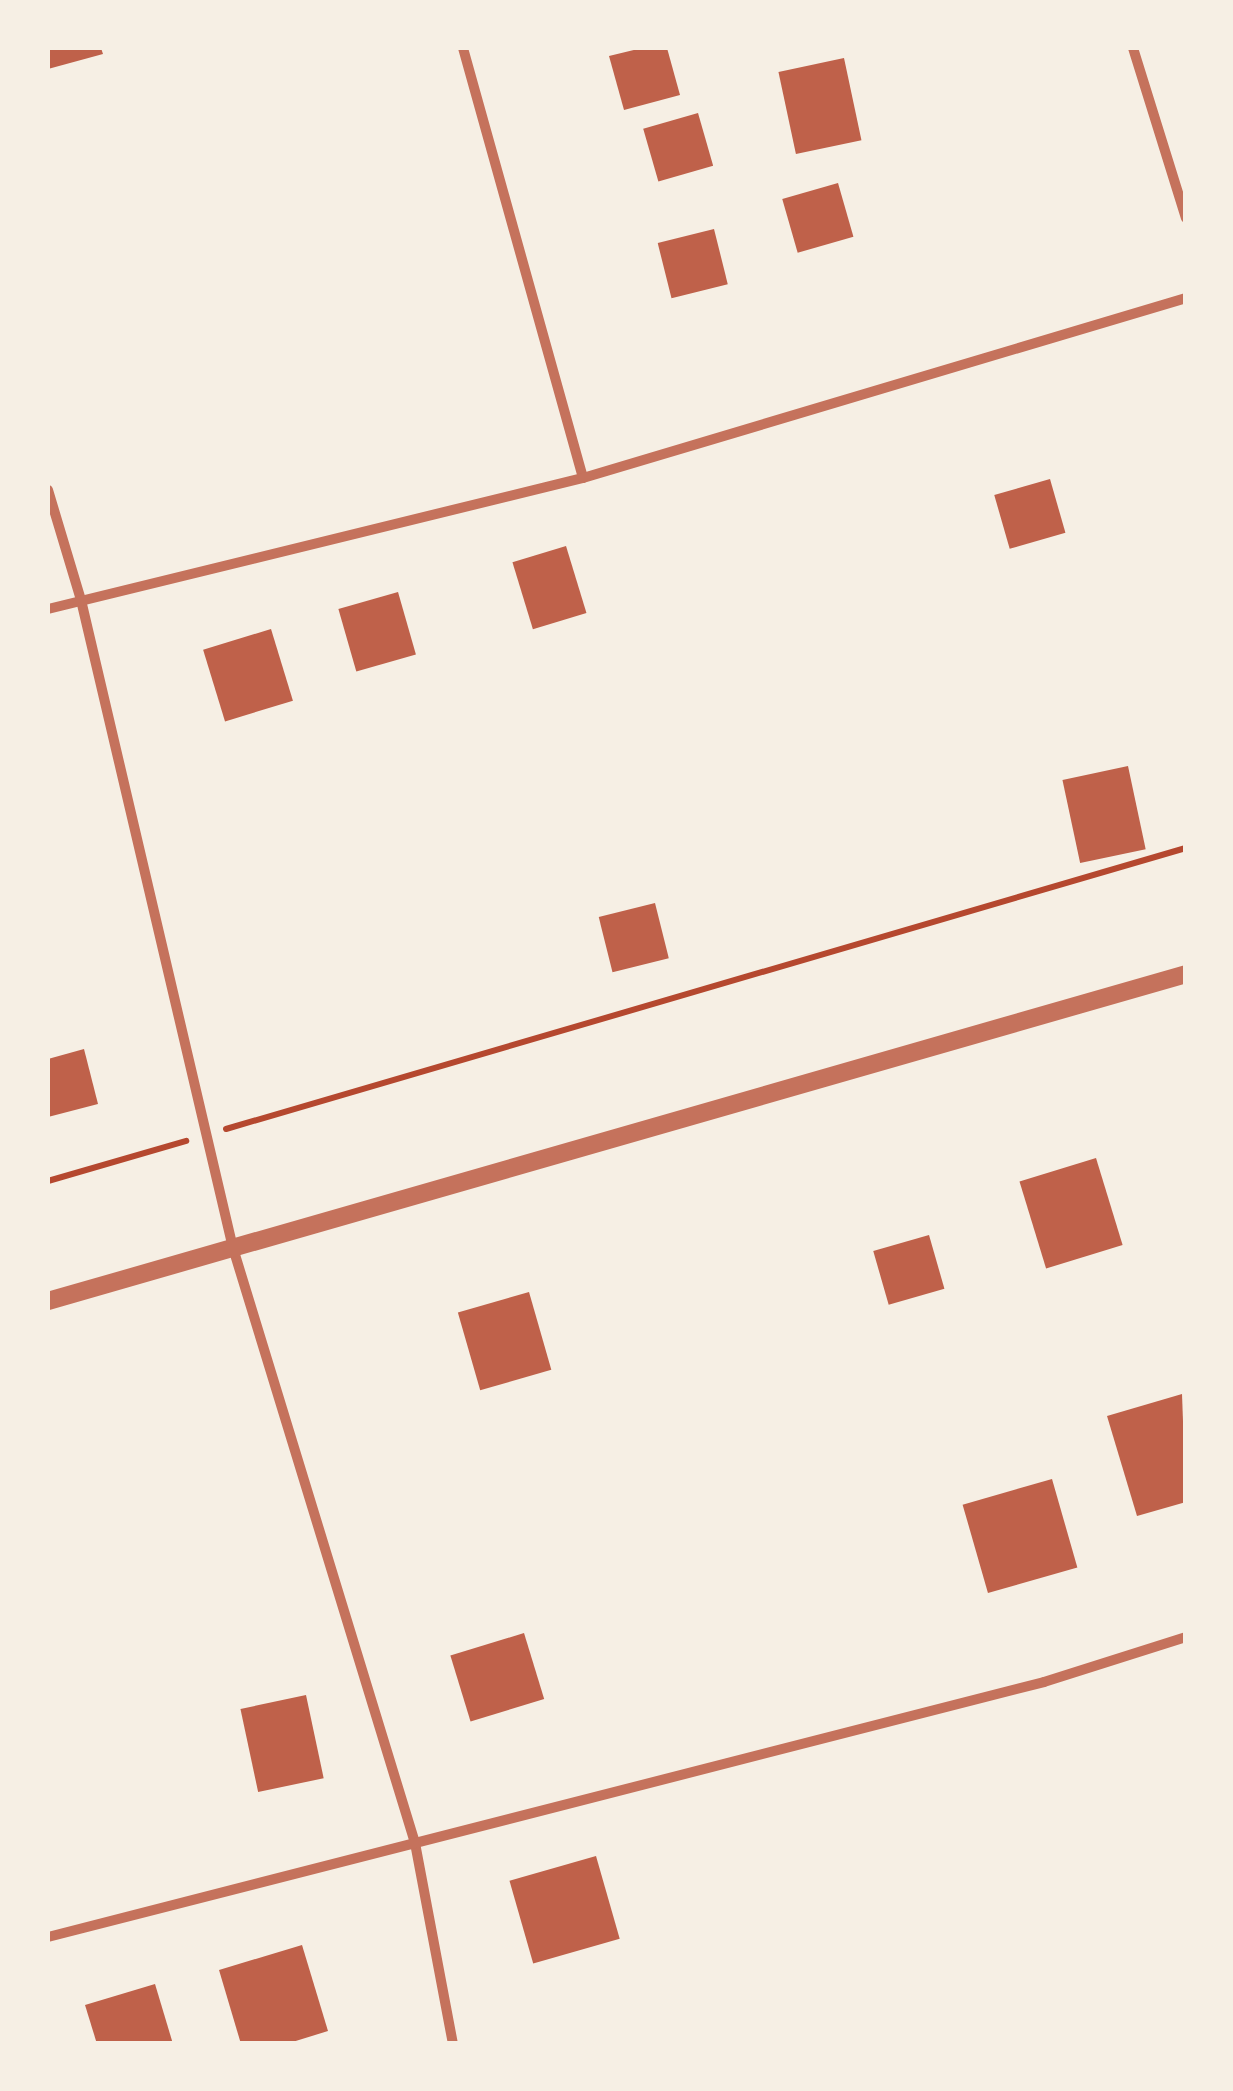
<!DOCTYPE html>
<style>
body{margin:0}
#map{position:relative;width:1233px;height:2091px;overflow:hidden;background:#f6efe4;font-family:"PT Sans Narrow",sans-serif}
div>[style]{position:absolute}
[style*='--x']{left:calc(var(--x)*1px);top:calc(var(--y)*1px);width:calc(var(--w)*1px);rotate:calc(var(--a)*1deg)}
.building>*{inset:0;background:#bf614a;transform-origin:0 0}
.path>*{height:6px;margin:-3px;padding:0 3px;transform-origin:3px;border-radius:3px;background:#b5482f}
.minor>*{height:10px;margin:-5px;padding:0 5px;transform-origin:5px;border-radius:5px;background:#c5725c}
.tertiary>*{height:18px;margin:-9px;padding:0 9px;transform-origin:9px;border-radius:9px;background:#c5725c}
span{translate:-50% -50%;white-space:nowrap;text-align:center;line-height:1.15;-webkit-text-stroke:10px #f6efe4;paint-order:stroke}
.frame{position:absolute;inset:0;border:50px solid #f6efe4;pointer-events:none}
</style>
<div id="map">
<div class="building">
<i style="clip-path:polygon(48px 48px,101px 48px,103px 54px,48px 69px)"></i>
<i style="clip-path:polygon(642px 48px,667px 48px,680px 95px,624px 110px,609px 56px)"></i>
<i style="left:844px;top:58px;width:84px;height:67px;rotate:78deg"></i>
<i style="left:698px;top:113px;width:55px;height:57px;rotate:74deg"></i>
<i style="left:838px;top:183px;width:56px;height:58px;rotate:74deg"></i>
<i style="left:714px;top:229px;width:57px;height:58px;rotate:76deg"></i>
<i style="left:1050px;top:479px;width:56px;height:58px;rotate:74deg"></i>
<i style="left:566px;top:546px;width:70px;height:56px;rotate:73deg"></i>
<i style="left:398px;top:592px;width:65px;height:62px;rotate:74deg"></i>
<i style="left:271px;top:629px;width:75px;height:71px;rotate:73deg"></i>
<i style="left:1128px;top:766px;width:85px;height:67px;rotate:78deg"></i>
<i style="left:655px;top:903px;width:57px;height:58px;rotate:76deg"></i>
<i style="clip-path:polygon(84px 1049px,98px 1104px,48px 1117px,48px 1059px)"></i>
<i style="left:1096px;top:1158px;width:91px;height:80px;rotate:73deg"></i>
<i style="left:929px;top:1235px;width:56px;height:58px;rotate:74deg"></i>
<i style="left:529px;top:1292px;width:81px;height:74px;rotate:74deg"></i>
<i style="clip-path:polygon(1182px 1394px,1186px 1502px,1137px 1516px,1107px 1416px)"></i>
<i style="left:1052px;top:1479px;width:92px;height:93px;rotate:74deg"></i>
<i style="left:524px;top:1633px;width:69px;height:77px;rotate:73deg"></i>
<i style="left:306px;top:1695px;width:85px;height:67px;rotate:78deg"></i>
<i style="left:596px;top:1856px;width:86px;height:90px;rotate:74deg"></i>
<i style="clip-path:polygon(302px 1945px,328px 2031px,286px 2044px,241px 2044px,219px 1970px)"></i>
<i style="clip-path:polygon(155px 1984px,173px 2044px,97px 2044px,85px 2005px)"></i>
</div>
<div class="path">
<i style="--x:226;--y:1129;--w:1000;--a:-16.32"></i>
<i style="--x:48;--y:1181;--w:144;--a:-16.2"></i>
</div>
<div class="minor">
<i style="--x:463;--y:48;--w:446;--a:74.4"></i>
<i style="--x:1133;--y:48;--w:178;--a:72.7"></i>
<i style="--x:48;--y:490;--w:115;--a:73.3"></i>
<i style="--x:81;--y:600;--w:666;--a:76.8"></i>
<i style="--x:233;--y:1248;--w:622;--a:72.99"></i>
<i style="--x:415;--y:1843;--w:205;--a:79.3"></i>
<i style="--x:48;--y:609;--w:551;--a:-13.76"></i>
<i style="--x:583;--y:478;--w:629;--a:-16.62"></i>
<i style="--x:48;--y:1937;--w:1028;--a:-14.36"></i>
<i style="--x:1044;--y:1682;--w:149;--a:-17.6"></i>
</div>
<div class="tertiary">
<i style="--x:48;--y:1301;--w:1184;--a:-16.03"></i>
</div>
<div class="frame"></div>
</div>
